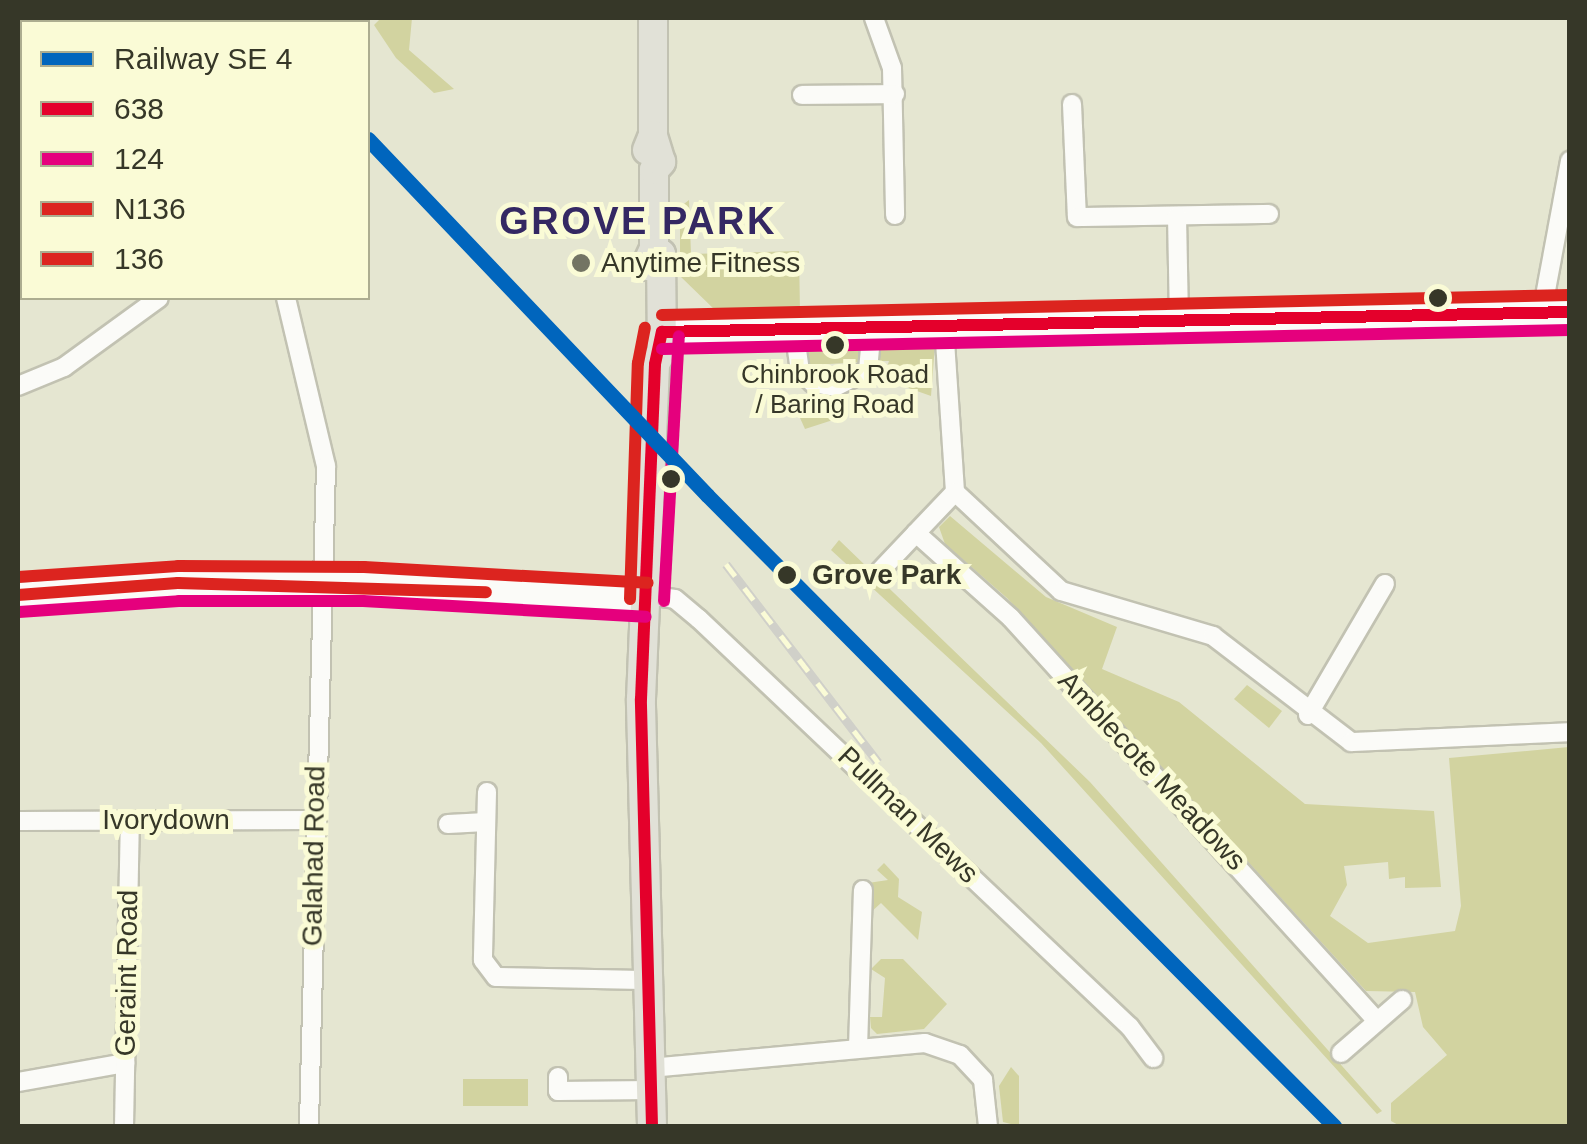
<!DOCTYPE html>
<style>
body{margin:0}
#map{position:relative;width:1587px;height:1144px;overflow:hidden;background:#e5e6d1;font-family:Helvetica,sans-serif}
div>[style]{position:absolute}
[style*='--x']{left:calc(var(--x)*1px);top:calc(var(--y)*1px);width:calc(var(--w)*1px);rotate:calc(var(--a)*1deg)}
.green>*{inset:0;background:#d2d3a0;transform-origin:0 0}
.roads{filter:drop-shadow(2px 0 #c2c2b2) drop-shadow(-2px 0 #c2c2b2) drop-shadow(0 2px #c2c2b2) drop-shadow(0 -2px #c2c2b2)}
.street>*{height:18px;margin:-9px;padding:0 9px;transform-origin:9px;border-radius:9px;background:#fbfbf8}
.secondary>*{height:25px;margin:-12.5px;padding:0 12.5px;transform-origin:12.5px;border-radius:12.5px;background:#fbfbf8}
.primary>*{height:28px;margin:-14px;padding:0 14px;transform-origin:14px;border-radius:14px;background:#e1e1d7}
.rail>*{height:9px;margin-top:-4.5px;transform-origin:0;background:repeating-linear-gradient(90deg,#fafbd6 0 15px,#d0d0c9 0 30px);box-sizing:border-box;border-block:2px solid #d0d0c9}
.bus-1>*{height:12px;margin:-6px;padding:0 6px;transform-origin:6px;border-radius:6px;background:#e4002b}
.bus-2>*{height:12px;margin:-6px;padding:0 6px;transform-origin:6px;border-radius:6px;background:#e5007d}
.bus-3>*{height:12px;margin:-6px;padding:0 6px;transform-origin:6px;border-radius:6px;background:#dc241f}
.bus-4>*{height:12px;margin:-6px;padding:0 6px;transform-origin:6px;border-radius:6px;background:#dc241f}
.rail-1>*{height:15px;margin:-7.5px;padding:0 7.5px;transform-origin:7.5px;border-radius:7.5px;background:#0065bd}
.dots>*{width:28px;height:28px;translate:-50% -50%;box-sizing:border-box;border:5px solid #fafbd6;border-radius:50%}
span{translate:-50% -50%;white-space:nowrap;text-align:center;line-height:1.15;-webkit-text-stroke:10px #fafbd6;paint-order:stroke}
.bus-label{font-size:26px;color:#363728}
.poi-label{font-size:28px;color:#363728}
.left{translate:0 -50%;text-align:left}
.stop-label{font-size:28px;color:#363728;font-weight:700}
.street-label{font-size:28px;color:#363728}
.district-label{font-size:38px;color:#342863;font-weight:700;letter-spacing:2.5px}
.frame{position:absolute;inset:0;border:20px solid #363728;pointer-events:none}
.legend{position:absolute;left:20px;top:20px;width:350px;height:280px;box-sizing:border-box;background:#fafbd6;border:2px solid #acad90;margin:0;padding:12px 18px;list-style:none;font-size:30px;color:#363728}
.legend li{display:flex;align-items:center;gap:20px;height:50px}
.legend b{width:50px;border:2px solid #acad90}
</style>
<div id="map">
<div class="green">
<i style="clip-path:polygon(381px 18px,412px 18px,409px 50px,454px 89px,434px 93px,396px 58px,374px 25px)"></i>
<i style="clip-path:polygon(689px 200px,691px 254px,799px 251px,800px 312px,717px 312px,680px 276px,680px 207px)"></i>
<i style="clip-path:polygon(935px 344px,931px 396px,883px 379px,889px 361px,876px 361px,876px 345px)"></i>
<i style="left:865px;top:345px;width:17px;height:65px;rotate:87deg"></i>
<i style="clip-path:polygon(813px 400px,836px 405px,836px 419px,805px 429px,796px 409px)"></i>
<i style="clip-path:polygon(950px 516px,1046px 597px,1117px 627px,1102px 669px,1179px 702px,1305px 804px,1434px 811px,1441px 887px,1405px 888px,1405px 877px,1389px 879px,1388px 862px,1344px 866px,1347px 885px,1330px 916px,1368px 943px,1455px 931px,1461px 906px,1449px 758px,1569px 747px,1569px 1126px,1400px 1126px,1391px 1121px,1391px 1103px,1447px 1055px,1423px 1027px,1415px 992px,1366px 991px,1007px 598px,945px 544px,939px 527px)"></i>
<i style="clip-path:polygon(839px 540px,1090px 782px,1382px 1111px,1377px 1114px,1041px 743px,831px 550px)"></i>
<i style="clip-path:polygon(1247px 685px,1282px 711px,1269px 728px,1234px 699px)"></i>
<i style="clip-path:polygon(884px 863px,899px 879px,898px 897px,922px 912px,918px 940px,881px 903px,870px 913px,868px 883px,888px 880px,877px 870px)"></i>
<i style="clip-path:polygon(881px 959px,903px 959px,947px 1004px,924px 1029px,877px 1034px,871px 1028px,870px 1017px,882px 1017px,885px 978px,871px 969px)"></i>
<i style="clip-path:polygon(1011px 1067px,1019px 1076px,1019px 1126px,1003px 1122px,999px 1086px)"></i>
<i style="left:463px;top:1079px;width:65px;height:27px"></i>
</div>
<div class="roads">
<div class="street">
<i style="--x:90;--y:18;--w:6;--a:45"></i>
<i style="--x:874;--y:18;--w:53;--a:70.2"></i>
<i style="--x:892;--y:68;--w:147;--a:88.8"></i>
<i style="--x:802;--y:95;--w:93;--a:-0.6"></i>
<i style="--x:1072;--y:104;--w:113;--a:87.5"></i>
<i style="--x:1077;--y:217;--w:192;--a:-0.9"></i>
<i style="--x:18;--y:125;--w:4;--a:-27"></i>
<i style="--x:1177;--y:216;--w:105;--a:88.9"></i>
<i style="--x:286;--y:298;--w:173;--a:76.6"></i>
<i style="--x:326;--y:466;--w:660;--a:91.48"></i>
<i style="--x:1542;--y:312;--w:154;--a:-79.5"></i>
<i style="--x:944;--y:326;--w:166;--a:86.2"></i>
<i style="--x:955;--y:492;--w:145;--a:43"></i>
<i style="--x:1061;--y:591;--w:159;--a:16.5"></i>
<i style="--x:1213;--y:636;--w:174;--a:37.5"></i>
<i style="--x:1351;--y:742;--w:219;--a:-2.6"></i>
<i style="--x:794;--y:329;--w:42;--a:81.9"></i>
<i style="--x:800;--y:371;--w:18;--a:43"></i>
<i style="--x:813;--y:383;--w:22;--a:10"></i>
<i style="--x:835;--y:387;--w:37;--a:-27"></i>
<i style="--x:868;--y:370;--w:43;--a:-84.7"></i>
<i style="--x:18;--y:386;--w:50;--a:-22.4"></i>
<i style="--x:64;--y:367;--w:117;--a:-36"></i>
<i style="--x:955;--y:492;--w:57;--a:133.6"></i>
<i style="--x:916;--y:533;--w:127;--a:41.8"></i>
<i style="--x:1011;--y:618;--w:544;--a:47.75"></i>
<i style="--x:880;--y:571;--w:52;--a:-46.5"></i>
<i style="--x:647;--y:595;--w:28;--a:8"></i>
<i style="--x:675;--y:599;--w:31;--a:40"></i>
<i style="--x:699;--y:619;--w:593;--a:43.43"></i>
<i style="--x:1130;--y:1027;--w:39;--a:53"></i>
<i style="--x:1308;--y:715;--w:152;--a:-59.6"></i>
<i style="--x:487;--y:792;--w:168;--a:91.4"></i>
<i style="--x:483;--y:960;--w:21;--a:53"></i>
<i style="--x:496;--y:977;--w:149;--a:1.2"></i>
<i style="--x:18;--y:821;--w:296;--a:-0.2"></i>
<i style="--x:448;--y:824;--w:38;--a:-3"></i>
<i style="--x:858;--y:1048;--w:158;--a:-88.2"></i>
<i style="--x:1341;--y:1053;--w:81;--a:-41"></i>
<i style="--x:650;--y:1068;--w:276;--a:-5.2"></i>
<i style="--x:925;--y:1043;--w:37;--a:19"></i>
<i style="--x:960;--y:1055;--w:34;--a:47"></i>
<i style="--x:983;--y:1080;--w:46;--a:83.8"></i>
<i style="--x:558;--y:1077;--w:14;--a:90"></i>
<i style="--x:558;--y:1091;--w:93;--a:-0.6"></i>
<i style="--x:18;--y:1082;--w:109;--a:-10.1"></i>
<i style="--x:124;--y:1126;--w:306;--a:-88.9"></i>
</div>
<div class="secondary">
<i style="--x:662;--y:332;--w:908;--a:-1.26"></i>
<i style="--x:18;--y:595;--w:160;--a:-4.3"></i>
<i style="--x:178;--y:583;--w:186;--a:0.3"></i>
<i style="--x:364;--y:584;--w:283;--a:3.2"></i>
</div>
<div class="primary">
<i style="--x:647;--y:150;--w:16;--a:-68"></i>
<i style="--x:653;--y:135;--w:117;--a:-90"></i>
<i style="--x:646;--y:266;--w:19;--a:-65"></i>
<i style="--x:654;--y:249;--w:79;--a:-90"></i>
<i style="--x:654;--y:170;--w:11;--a:-49"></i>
<i style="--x:661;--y:162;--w:28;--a:-107"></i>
<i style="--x:652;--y:1126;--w:427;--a:-91.5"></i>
<i style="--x:641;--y:699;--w:335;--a:-87.6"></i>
<i style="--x:655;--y:364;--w:15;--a:-62"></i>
<i style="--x:662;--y:351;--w:97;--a:-90.6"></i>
<i style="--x:661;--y:254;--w:9;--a:-144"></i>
</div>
</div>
<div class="rail">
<i style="--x:726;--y:564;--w:250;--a:52.5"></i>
</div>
<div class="bus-1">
<i style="--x:662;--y:332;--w:908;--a:-1.26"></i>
<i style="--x:652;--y:1126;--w:427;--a:-91.5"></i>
<i style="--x:641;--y:699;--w:335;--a:-87.6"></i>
<i style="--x:655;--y:364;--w:33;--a:-78"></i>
</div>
<div class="bus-2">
<i style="--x:662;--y:349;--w:908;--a:-1.2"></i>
<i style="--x:664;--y:601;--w:265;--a:-86.8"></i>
<i style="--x:19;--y:612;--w:160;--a:-3.9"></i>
<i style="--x:179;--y:601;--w:184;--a:0"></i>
<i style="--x:363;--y:601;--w:283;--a:3.2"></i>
</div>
<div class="bus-3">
<i style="--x:662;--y:315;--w:908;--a:-1.26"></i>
<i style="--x:18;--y:577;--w:160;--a:-3.9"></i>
<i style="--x:178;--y:566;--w:186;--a:0.3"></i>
<i style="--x:364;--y:567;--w:284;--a:3.2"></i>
<i style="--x:630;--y:599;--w:236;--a:-88.1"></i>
<i style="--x:638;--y:363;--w:36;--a:-79"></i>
</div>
<div class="bus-4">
<i style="--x:18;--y:595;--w:160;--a:-4.3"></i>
<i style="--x:178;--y:583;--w:308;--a:1.7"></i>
</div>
<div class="rail-1">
<i style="--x:368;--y:139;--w:492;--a:46.4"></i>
<i style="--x:707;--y:495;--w:890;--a:45.18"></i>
</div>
<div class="dots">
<i style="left:581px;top:263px;background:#737463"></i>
<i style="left:1438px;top:298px;background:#363728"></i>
<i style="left:835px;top:345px;background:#363728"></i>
<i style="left:671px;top:479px;background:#363728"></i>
<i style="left:787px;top:575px;background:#363728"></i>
</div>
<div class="bus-label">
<span style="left:835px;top:390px">Chinbrook Road<br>/ Baring Road</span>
</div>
<div class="poi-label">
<span class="left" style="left:601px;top:263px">Anytime Fitness</span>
</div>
<div class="stop-label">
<span class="left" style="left:812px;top:575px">Grove Park</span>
</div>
<div class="street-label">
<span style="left:1152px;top:771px;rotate:47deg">Amblecote Meadows</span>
<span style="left:908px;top:815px;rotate:44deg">Pullman Mews</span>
<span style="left:166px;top:820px">Ivorydown</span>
<span style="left:314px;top:856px;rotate:-89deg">Galahad Road</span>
<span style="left:127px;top:973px;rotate:-89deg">Geraint Road</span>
</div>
<div class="district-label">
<span style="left:638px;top:222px">GROVE PARK</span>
</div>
<div class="frame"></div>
<ul class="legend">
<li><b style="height:12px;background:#0065bd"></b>Railway SE 4</li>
<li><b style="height:12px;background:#e4002b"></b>638</li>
<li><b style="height:12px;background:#e5007d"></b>124</li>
<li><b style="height:12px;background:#dc241f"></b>N136</li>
<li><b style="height:12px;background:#dc241f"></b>136</li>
</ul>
</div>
